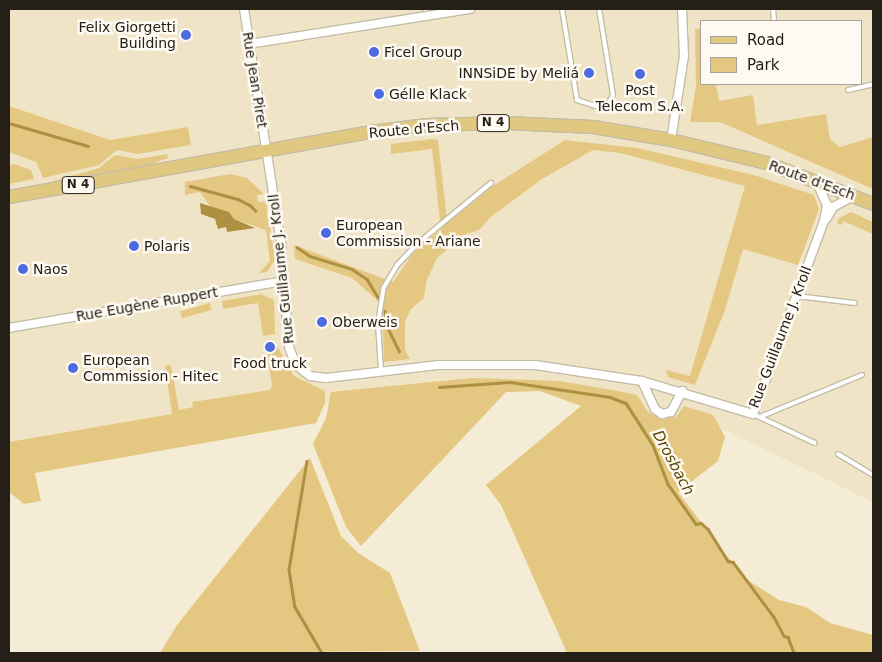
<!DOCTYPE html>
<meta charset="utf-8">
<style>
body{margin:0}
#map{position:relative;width:882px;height:662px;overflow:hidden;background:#f5ecd6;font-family:"DejaVu Sans",sans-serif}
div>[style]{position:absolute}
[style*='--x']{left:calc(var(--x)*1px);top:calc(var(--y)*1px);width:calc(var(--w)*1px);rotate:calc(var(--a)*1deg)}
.built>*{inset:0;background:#f0e4c6}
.green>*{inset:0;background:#e4c882;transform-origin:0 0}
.water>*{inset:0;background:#ad9041}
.stream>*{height:2.5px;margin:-1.25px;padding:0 1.25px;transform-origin:1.25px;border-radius:1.25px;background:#ad9041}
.roads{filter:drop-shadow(1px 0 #c4bca6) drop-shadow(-1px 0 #c4bca6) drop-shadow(0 1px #c4bca6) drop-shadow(0 -1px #c4bca6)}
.service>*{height:4px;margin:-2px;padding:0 2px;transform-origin:2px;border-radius:2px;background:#fff}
.minor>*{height:8px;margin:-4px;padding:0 4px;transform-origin:4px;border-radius:4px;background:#fff}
.primary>*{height:12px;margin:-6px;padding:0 6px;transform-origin:6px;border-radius:6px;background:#e1c880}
.dots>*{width:14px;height:14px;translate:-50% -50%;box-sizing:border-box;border:2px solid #fefaf1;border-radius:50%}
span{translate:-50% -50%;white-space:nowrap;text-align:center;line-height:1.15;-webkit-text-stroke:5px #fefaf1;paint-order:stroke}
.shield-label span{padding:1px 4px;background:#fefaf1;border:1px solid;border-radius:4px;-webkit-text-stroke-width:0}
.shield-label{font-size:12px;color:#242018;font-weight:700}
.poi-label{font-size:14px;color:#242018}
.right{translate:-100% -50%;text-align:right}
.left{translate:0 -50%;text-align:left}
.street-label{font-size:14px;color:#242018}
.water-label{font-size:15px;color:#5b4706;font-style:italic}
.frame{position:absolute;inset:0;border:10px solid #242018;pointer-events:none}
.legend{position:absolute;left:700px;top:20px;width:162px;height:65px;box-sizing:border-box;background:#fefaf1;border:1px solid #a7a39a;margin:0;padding:6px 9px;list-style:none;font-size:15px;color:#242018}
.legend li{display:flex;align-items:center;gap:10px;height:25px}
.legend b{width:25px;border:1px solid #a7a39a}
</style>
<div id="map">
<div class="built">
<i style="clip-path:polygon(evenodd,9px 9px,873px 9px,873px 502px,727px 431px,659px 422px,541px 384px,341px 400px,9px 460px,9px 9px,701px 21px,861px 21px,861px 84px,701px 84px,701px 21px)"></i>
</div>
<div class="green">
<i style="clip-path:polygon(701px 28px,701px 84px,716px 84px,719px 101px,753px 95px,757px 125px,826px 114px,830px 139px,840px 147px,873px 137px,873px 189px,720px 122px,690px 122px,696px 86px,695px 29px)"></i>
<i style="clip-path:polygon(9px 106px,110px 140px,188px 127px,191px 145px,137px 154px,117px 150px,99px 165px,43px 178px,36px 162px,9px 152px)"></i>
<i style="clip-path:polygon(432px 139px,438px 140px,447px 221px,493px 186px,565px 140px,637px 148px,754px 175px,814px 195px,819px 209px,798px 265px,743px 249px,725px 310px,695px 385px,668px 377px,666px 370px,690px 376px,745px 186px,620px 153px,593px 150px,542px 179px,492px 216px,479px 230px,466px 234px,437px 258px,426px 282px,424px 298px,411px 309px,405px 322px,405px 350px,410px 359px,384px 362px,382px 310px,377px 300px,352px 278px,295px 259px,294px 245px,393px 282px,413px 253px,441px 229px,432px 149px,391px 154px,391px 144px)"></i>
<i style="clip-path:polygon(167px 154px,168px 158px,149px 165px,50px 182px,99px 168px,115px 155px,138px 159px)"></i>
<i style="clip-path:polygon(14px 164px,31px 170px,34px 179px,9px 184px,9px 166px)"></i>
<i style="clip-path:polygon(230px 174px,247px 178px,264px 194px,257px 195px,258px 202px,266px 201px,275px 259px,267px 272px,259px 273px,270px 261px,266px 230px,234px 219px,229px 212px,212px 209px,200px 192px,185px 195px,185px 182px)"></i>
<i style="clip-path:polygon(851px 212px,873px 222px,873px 234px,843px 221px,842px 225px,837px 223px,839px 218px)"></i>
<i style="clip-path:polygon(261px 294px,274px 300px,275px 334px,263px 336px,258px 303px,223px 309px,222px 301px)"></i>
<i style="left:210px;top:303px;width:7px;height:31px;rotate:74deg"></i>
<i style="clip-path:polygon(277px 346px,294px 376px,325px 391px,325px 403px,316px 423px,35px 473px,41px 501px,24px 504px,9px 492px,9px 442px,172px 414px,165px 366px,171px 365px,179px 410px,193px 407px,192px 402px,270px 390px,272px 385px,266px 348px)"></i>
<i style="clip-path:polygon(472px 378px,560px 381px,623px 392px,637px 395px,648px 412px,661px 419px,676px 417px,684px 406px,713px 415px,725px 437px,718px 461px,678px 492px,743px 577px,779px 600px,806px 607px,830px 623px,873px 635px,873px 653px,567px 653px,501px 505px,486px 485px,581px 406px,540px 391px,506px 392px,361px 546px,346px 527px,313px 444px,326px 418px,331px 392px)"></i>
<i style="clip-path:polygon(310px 458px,341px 536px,358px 553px,390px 573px,420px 651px,160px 653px,177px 625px)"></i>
</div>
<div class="water">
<i style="clip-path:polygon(200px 203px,229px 212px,234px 219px,255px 228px,227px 232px,226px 227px,218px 229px,215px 219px,201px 214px)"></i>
</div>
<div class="stream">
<i style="--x:9;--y:123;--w:82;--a:16.2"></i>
<i style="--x:190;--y:186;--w:50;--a:15.2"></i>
<i style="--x:238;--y:199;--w:13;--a:27"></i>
<i style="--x:250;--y:205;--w:8;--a:45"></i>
<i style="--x:297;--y:247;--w:16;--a:35"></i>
<i style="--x:310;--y:256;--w:44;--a:17.2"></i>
<i style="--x:352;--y:269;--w:18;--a:34"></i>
<i style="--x:367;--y:279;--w:23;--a:59"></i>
<i style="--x:385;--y:311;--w:15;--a:82"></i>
<i style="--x:387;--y:326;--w:28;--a:64"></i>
<i style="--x:439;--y:387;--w:71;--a:-4"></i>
<i style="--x:510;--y:382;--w:101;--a:8.5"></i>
<i style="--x:610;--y:397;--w:17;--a:21"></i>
<i style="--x:626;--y:403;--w:50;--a:57.3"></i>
<i style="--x:653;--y:445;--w:42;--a:69"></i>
<i style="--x:668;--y:484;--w:49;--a:55"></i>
<i style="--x:696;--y:524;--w:5;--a:-11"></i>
<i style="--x:701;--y:523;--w:9;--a:41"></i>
<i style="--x:708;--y:529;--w:38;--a:58"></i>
<i style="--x:728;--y:561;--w:5;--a:11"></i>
<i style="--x:733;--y:562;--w:69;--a:53.3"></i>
<i style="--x:774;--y:617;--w:21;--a:62"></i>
<i style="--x:784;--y:636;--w:4;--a:14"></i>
<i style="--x:788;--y:637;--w:17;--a:69"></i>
<i style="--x:307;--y:461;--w:110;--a:99.4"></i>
<i style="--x:289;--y:570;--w:37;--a:81"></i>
<i style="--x:295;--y:607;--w:53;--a:59.6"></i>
</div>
<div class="roads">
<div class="service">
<i style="--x:425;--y:9;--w:1;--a:0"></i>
<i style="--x:562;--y:9;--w:92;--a:80.6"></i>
<i style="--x:577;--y:100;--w:20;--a:18"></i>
<i style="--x:596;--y:106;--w:12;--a:-9"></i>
<i style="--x:608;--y:104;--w:10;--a:-61"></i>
<i style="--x:613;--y:95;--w:87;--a:-99.2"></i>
<i style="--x:773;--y:9;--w:12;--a:85"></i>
<i style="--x:848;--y:90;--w:26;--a:-13"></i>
<i style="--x:797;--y:296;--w:58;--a:6.9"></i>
<i style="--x:381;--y:371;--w:48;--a:-93.6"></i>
<i style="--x:378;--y:323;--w:36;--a:-81"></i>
<i style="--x:384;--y:287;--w:26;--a:-59"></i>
<i style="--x:397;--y:265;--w:29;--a:-46"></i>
<i style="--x:417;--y:244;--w:96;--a:-39.5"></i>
<i style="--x:753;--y:414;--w:68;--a:25.1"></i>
<i style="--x:762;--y:416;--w:108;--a:-22.3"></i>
<i style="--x:838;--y:454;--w:41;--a:31"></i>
</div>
<div class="minor">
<i style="--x:244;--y:9;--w:236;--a:81"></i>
<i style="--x:281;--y:242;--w:105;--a:85.6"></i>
<i style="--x:289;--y:347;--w:19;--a:69"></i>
<i style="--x:296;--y:365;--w:18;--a:38"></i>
<i style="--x:310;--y:376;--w:16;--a:7"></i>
<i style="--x:326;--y:378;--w:114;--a:-6.6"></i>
<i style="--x:439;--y:365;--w:96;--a:0"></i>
<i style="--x:535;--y:365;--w:108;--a:8.5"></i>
<i style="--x:642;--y:381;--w:116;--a:16.6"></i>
<i style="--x:753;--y:414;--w:206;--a:-69.8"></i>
<i style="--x:824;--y:221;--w:16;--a:-79"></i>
<i style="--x:827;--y:205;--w:24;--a:-114"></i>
<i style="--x:249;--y:44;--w:224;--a:-9"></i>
<i style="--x:671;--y:140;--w:85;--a:-81.2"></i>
<i style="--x:684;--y:56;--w:47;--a:-92.4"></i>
<i style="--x:827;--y:218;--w:13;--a:-61"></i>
<i style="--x:833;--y:207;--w:24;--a:-28"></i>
<i style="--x:9;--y:328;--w:280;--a:-9.7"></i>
<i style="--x:642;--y:381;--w:31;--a:65"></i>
<i style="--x:655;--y:409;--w:9;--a:36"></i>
<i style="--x:662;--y:414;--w:9;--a:-13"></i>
<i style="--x:671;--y:412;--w:24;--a:-62"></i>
</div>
<div class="primary">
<i style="--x:9;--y:197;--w:368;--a:-10.2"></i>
<i style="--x:371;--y:132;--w:56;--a:-7.1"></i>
<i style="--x:427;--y:125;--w:81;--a:-1.4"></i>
<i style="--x:508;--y:123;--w:85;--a:2.7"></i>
<i style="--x:593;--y:127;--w:79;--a:9.5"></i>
<i style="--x:671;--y:140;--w:99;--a:13.5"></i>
<i style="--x:767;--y:163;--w:114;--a:21.1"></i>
</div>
</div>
<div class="dots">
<i style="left:186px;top:35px;background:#4d6be0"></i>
<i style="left:374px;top:52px;background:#4d6be0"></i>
<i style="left:589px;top:73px;background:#4d6be0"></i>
<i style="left:640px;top:74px;background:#4d6be0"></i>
<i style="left:379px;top:94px;background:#4d6be0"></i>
<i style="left:326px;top:233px;background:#4d6be0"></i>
<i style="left:134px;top:246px;background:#4d6be0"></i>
<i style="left:23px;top:269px;background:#4d6be0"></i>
<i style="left:322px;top:322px;background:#4d6be0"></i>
<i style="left:270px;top:347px;background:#4d6be0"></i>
<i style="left:73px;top:368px;background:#4d6be0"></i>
</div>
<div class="shield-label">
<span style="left:493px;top:123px">N 4</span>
<span style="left:78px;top:185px">N 4</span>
</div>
<div class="poi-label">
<span class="right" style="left:176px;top:35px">Felix Giorgetti<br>Building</span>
<span class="left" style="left:384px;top:52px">Ficel Group</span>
<span class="right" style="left:579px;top:73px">INNSiDE by Meliá</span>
<span style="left:640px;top:98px">Post<br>Telecom S.A.</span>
<span class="left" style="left:389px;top:94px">Gélle Klack</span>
<span class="left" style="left:336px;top:233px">European<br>Commission - Ariane</span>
<span class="left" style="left:144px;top:246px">Polaris</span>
<span class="left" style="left:33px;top:269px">Naos</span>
<span class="left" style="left:332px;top:322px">Oberweis</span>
<span class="left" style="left:83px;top:368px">European<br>Commission - Hitec</span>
<span style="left:270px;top:363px">Food truck</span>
</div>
<div class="street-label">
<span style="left:255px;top:80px;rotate:81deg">Rue Jean Piret</span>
<span style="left:414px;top:129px;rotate:-5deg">Route d'Esch</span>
<span style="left:812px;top:180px;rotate:20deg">Route d'Esch</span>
<span style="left:281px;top:269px;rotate:-96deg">Rue Guillaume J. Kroll</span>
<span style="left:147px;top:304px;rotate:-10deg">Rue Eugène Ruppert</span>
<span style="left:780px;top:337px;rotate:-69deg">Rue Guillaume J. Kroll</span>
</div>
<div class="water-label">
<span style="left:673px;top:463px;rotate:62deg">Drosbach</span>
</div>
<div class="frame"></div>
<ul class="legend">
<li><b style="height:6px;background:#e1c880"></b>Road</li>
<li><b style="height:14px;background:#e4c882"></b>Park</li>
</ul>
</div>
